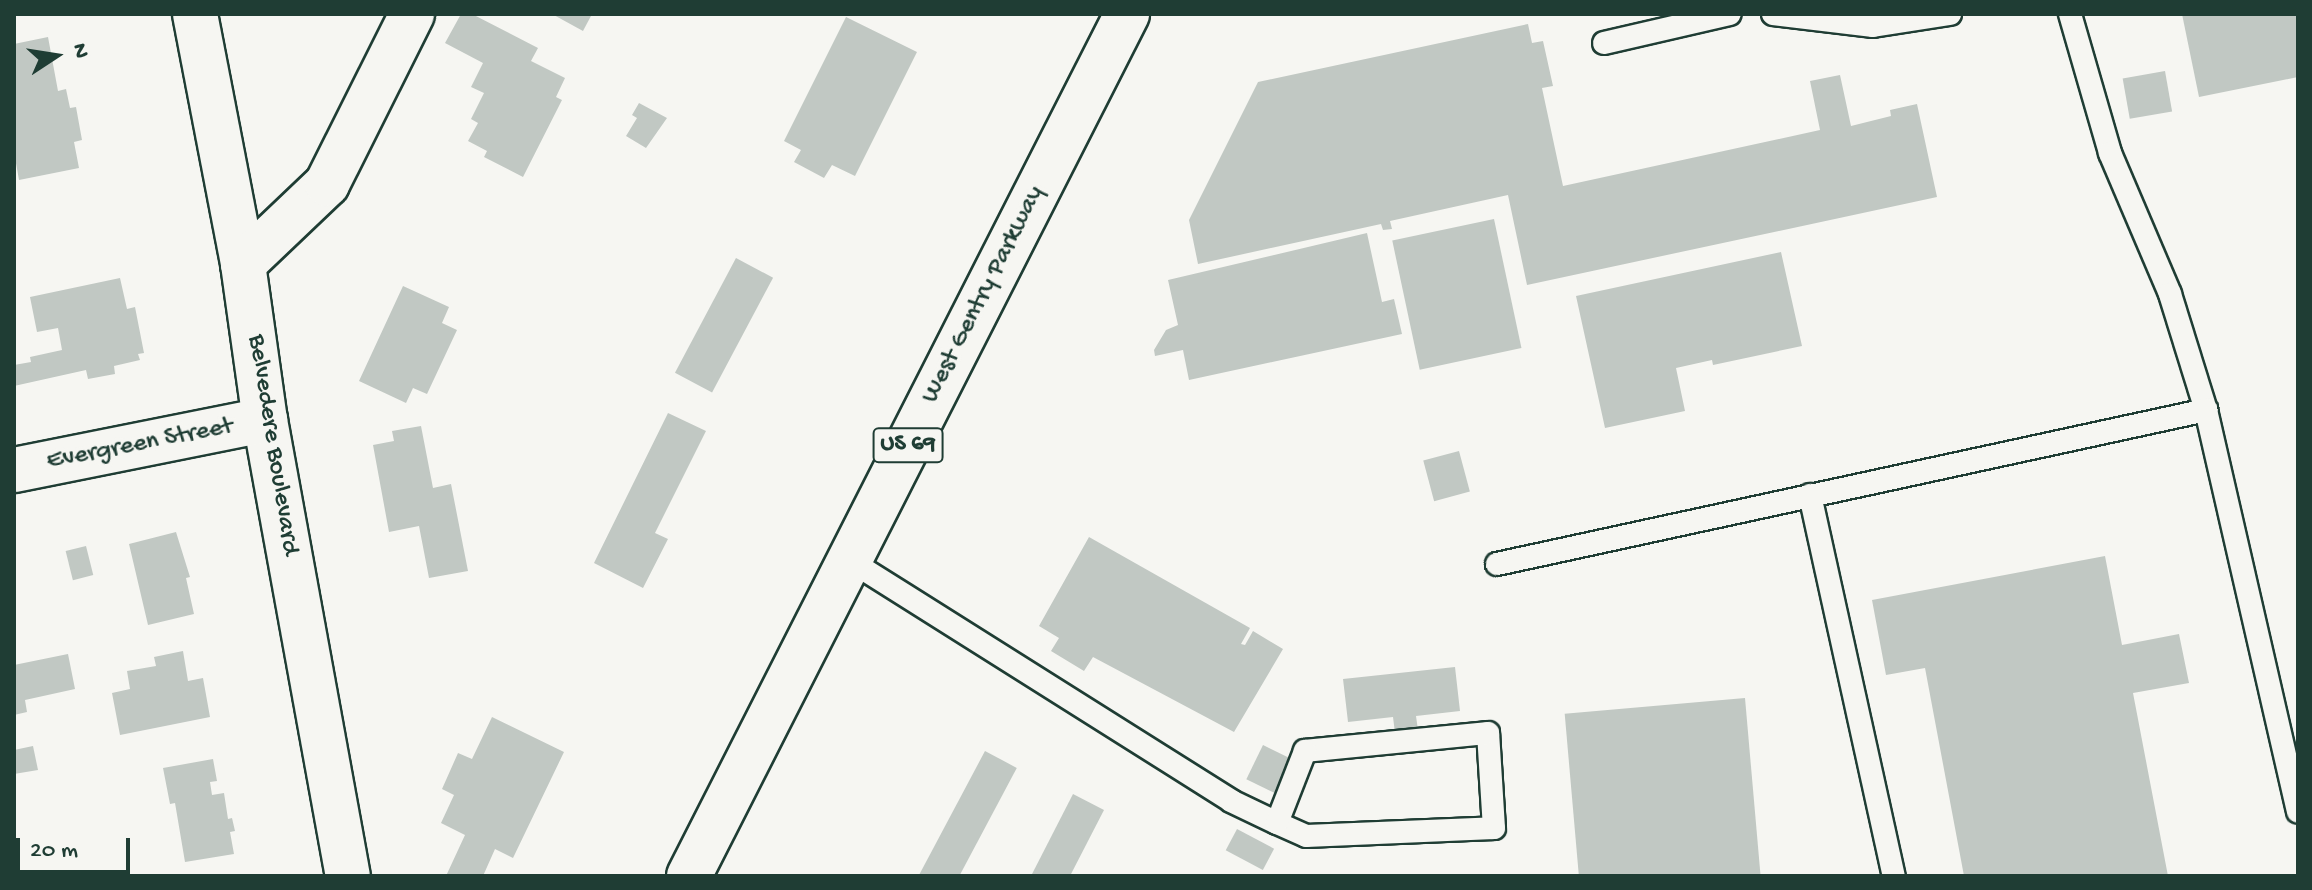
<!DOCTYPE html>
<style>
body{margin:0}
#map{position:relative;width:2312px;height:890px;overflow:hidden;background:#f6f6f2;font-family:"Gochi Hand",sans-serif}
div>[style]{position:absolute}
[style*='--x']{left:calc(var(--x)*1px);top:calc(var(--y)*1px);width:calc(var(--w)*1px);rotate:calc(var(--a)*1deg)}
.building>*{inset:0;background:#c1c8c3;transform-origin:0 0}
.roads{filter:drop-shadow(2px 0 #1f3d34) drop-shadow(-2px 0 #1f3d34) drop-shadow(0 2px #1f3d34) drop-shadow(0 -2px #1f3d34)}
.service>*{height:22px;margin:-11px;padding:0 11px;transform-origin:11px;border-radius:11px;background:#f6f6f2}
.minor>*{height:44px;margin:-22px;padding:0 22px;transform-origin:22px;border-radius:22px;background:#f6f6f2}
.primary>*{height:44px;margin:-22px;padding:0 22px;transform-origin:22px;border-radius:22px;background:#f6f6f2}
span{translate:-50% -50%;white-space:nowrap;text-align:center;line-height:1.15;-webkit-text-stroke:8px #f6f6f2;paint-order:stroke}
.shield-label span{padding:2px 6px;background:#f6f6f2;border:2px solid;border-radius:6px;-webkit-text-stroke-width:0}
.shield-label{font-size:24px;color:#1f3d34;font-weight:700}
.street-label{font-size:26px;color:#1f3d34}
.frame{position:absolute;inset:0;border:16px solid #1f3d34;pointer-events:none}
.north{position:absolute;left:16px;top:16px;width:80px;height:80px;-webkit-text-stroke:6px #f6f6f2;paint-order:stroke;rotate:78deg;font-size:22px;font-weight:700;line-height:32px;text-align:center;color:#1f3d34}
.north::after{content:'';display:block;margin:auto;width:28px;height:36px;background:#1f3d34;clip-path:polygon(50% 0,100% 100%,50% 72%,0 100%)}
.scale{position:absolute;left:16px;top:838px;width:114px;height:36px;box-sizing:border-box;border:4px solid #1f3d34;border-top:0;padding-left:10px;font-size:24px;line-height:28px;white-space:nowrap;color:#1f3d34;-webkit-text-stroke:6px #f6f6f2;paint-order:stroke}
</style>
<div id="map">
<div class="building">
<i style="clip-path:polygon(461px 14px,472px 14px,538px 48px,531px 61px,565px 78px,556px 97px,562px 100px,523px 177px,484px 157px,487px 151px,468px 141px,478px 123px,471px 119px,484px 93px,471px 87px,483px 63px,445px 43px)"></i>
<i style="clip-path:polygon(552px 14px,592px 14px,583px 31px)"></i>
<i style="clip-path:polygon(2182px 14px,2298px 14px,2298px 77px,2199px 97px)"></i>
<i style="clip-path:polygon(846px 17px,917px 52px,855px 176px,832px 165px,824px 178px,794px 162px,801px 150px,784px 141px)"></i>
<i style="clip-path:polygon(1528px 24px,1532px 43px,1543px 41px,1553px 86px,1542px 88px,1563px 186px,1820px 130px,1810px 81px,1840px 75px,1851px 126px,1891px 116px,1890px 110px,1917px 104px,1937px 197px,1527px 285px,1508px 195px,1390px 221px,1392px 229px,1383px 230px,1381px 224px,1198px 264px,1189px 220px,1258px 82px)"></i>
<i style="clip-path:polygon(48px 37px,58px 91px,66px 89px,70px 108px,76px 107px,82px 140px,74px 142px,79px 168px,19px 180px,14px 152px,14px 44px)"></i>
<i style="left:2165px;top:71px;width:41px;height:43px;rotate:80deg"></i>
<i style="clip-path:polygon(639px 103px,667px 118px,646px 148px,626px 136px,637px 118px,632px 115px)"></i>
<i style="left:1494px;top:219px;width:132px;height:104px;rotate:78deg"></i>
<i style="clip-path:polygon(1367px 233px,1382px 302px,1394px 299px,1402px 334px,1189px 380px,1183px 350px,1155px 356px,1154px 350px,1166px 330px,1178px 325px,1168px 280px)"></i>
<i style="clip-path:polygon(1781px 252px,1802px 346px,1713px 365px,1712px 360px,1676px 368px,1685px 411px,1605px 428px,1576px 296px)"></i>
<i style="left:736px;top:258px;width:42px;height:130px;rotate:28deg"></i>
<i style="clip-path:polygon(120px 278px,127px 309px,135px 307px,144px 353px,138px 354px,140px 360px,114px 366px,115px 374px,88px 379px,86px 370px,14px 386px,14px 365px,31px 362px,30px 357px,62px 350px,58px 328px,37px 332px,30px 297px)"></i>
<i style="clip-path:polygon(403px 286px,449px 307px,442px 323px,457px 330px,427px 394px,413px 388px,406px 403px,359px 381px)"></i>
<i style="clip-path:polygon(668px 413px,706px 431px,655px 533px,668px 539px,643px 588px,594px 563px)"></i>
<i style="clip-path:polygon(421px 426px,433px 488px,451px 484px,468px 571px,429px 578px,419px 526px,389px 532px,373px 445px,394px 441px,392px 431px)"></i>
<i style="left:1459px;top:451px;width:42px;height:37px;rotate:75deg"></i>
<i style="clip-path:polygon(176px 532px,190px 577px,186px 578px,194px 614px,148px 625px,129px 544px)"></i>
<i style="clip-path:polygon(1089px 537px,1250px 628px,1241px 644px,1245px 645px,1253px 631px,1283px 649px,1234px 732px,1093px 657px,1084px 671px,1051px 651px,1059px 638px,1039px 626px)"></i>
<i style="left:86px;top:546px;width:30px;height:21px;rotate:76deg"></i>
<i style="clip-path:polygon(2105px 556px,2122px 645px,2179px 634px,2189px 683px,2133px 693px,2168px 876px,1964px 876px,1925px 668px,1886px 675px,1872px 600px)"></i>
<i style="clip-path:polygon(183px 651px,188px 681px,203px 678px,210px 717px,120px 735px,112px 693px,130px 689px,127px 671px,156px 666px,154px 657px)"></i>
<i style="clip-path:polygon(68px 654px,75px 689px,25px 700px,27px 712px,14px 715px,14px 665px)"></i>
<i style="clip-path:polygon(1455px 667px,1460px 711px,1416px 716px,1418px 730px,1395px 733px,1393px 717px,1348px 722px,1343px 679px)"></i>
<i style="left:1745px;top:698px;width:179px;height:181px;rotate:85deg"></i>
<i style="clip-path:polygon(492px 717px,564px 752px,513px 858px,495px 849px,483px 876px,446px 876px,465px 835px,441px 823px,454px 795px,442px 789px,458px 753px,472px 759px)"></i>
<i style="left:1263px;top:745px;width:34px;height:38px;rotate:26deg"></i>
<i style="clip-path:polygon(33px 746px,38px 770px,14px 774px,14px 750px)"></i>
<i style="left:985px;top:751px;width:36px;height:141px;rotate:28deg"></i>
<i style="clip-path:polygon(213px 759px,217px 781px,210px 782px,212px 795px,224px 793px,228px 819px,232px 818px,235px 831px,230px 832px,234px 854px,185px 862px,175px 803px,170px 804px,163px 768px)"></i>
<i style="clip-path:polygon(1073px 794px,1104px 810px,1070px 876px,1031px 876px)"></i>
<i style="left:1237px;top:829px;width:42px;height:24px;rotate:28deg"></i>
</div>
<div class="roads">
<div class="service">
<i style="--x:1773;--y:14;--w:101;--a:6.8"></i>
<i style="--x:1873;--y:26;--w:78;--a:-8.9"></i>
<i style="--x:2070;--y:14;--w:145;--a:73.9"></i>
<i style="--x:2110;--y:153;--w:153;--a:66.9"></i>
<i style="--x:2170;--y:294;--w:121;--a:72.8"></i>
<i style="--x:2206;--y:410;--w:412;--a:77.1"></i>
<i style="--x:1604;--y:43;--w:129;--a:-13"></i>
<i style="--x:1810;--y:495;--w:390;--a:77.6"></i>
<i style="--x:849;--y:560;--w:452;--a:32.2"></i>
<i style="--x:1231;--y:801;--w:51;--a:25.6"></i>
<i style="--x:1277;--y:823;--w:32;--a:24"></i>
<i style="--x:1306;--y:836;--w:188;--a:-2.4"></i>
<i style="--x:1494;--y:828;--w:95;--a:-93.6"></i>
<i style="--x:1488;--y:733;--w:184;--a:174.4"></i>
<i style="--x:1305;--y:751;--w:77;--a:111.3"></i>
<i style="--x:1497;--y:564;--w:726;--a:-12.25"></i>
</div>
<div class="minor">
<i style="--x:195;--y:14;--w:255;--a:79.1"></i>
<i style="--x:243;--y:264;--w:158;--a:82"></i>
<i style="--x:265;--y:420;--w:463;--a:79.7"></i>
<i style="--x:243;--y:264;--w:116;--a:-43.6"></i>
<i style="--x:327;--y:184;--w:190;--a:-63.4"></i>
<i style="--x:14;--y:470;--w:256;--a:-11.3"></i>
</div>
<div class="primary">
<i style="--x:689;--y:876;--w:967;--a:-63.06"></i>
</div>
</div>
<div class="shield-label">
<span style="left:908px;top:445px">US 69</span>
</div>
<div class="street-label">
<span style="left:984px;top:295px;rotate:-63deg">West Gentry Parkway</span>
<span style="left:140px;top:445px;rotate:-11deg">Evergreen Street</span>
<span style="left:272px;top:445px;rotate:81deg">Belvedere Boulevard</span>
</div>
<div class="frame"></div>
<div class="north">N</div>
<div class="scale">20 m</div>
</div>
